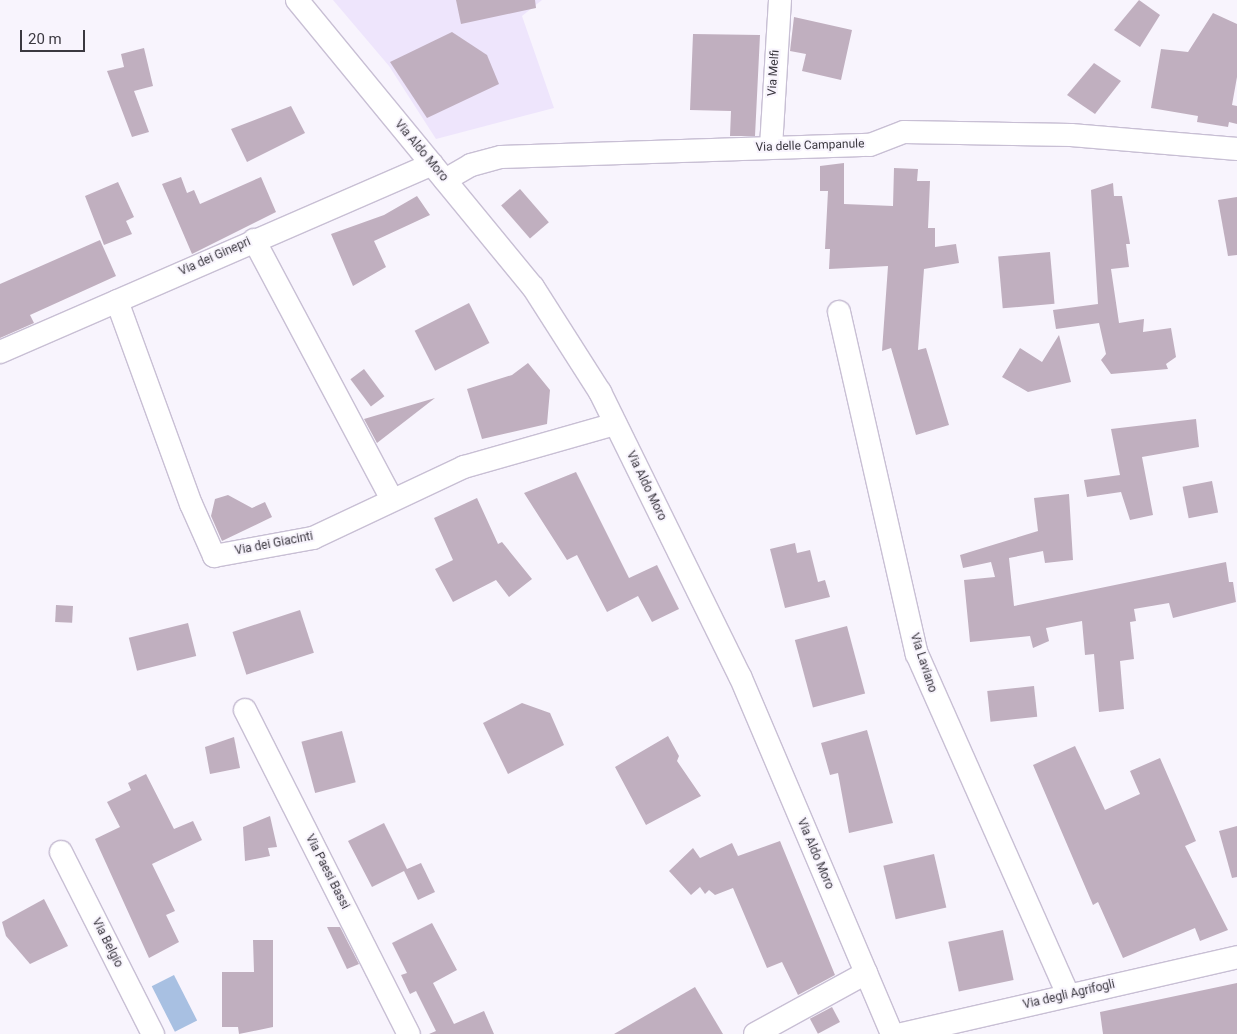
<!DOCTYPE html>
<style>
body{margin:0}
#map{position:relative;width:1237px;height:1034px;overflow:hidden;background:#f8f4fd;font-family:Roboto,sans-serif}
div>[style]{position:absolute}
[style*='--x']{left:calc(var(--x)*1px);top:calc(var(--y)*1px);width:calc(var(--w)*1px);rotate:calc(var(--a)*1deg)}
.built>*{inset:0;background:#eee5fc}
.water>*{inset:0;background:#a8c0e2;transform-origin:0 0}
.building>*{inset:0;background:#c0afbf;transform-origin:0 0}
.roads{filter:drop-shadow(1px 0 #c8bfd4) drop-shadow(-1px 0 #c8bfd4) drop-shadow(0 1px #c8bfd4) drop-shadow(0 -1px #c8bfd4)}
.minor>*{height:22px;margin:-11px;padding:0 11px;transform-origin:11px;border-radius:11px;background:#fff}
span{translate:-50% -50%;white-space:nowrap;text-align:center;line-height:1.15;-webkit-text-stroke:4px #f8f4fd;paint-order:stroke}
.street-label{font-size:12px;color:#3b3840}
.scale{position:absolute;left:20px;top:30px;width:65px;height:22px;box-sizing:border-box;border:2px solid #3b3840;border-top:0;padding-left:6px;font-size:15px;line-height:18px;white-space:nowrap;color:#3b3840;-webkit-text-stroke:4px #f8f4fd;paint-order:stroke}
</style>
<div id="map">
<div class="built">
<i style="clip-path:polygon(333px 0,542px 0,522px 16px,554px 108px,436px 139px,389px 66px)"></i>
</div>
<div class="water">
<i style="left:174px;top:975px;width:51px;height:25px;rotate:63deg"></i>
</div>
<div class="building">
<i style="clip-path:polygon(456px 0,535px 0,536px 8px,461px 24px)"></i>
<i style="clip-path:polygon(1139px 0,1160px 15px,1140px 47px,1114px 30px)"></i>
<i style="clip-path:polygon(1213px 13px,1237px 24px,1237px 77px,1232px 105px,1237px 106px,1237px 124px,1229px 122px,1228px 127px,1197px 122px,1198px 116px,1151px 108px,1161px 49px,1188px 52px)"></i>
<i style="clip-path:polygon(794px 17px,852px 30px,841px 80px,802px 71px,806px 54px,790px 51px)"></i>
<i style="clip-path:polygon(452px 32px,487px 55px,499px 84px,427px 118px,390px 62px)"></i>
<i style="clip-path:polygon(693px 34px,760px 35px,755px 136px,730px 136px,731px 111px,690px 110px)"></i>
<i style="clip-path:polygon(144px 48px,153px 86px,134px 91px,149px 132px,132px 137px,107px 71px,124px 67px,121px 54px)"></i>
<i style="clip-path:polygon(1094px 63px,1121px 81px,1095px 114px,1067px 95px)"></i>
<i style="clip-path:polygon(291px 106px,305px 133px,247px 162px,231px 129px)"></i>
<i style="clip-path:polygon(844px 163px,844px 204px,893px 206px,894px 168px,918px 169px,917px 181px,930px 181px,928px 228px,935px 228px,935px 247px,956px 244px,959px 263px,924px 269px,918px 350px,926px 348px,949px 425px,916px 435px,891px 348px,882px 351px,888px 266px,829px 269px,830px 249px,825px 249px,828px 191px,820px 191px,820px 166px)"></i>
<i style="clip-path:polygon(181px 177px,187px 193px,194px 190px,200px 204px,261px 177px,276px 212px,192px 254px,162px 184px)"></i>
<i style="clip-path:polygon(118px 182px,134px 217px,126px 221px,132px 234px,104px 245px,85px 196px)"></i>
<i style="clip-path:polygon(1113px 183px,1114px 196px,1122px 196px,1130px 244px,1126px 244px,1129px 267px,1111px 269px,1119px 323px,1144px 319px,1143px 332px,1171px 328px,1176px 357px,1166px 364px,1168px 369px,1111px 374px,1101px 360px,1106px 354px,1099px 323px,1056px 329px,1053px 310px,1098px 304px,1091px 190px)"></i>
<i style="left:520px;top:189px;width:44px;height:25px;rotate:49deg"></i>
<i style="clip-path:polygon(417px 196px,430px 215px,374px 241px,386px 267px,353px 286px,331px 234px,384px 215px)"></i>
<i style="clip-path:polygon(1237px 197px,1237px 255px,1228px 256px,1218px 200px)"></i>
<i style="clip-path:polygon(100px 240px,116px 276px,30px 315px,34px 323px,0 338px,0 284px)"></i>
<i style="left:1050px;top:252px;width:52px;height:52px;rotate:85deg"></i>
<i style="left:469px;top:303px;width:45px;height:61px;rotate:63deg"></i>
<i style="clip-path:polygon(1059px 335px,1071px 382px,1028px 392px,1002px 377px,1020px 348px,1042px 362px)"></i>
<i style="clip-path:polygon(528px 363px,550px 390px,547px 424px,482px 439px,467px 389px,512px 375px)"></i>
<i style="left:364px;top:369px;width:34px;height:17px;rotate:53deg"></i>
<i style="clip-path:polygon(435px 398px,377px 443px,364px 419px)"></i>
<i style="clip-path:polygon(1196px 419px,1199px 447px,1142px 457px,1153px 515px,1130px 520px,1121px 492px,1087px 497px,1084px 480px,1120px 475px,1111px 429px)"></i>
<i style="clip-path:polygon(576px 472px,629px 578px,657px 565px,679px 609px,652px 622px,638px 596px,607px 612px,577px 555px,567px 560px,524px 493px)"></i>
<i style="left:1212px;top:481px;width:32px;height:30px;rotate:79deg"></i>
<i style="clip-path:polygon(1069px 494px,1073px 560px,1045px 563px,1043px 551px,1009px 558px,1014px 606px,1226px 562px,1229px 582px,1233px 582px,1236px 602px,1173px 618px,1169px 603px,1134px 609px,1136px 621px,1130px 622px,1134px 659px,1120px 661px,1124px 709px,1099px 712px,1094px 654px,1085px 655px,1082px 621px,1046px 628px,1049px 641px,1033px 648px,1030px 636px,970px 642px,964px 580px,995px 577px,991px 562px,963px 568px,960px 555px,1038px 531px,1034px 498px)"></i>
<i style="clip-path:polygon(228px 495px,252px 508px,265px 502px,272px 517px,222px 541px,211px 516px,215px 499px)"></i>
<i style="clip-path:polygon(477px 498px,498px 544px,502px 542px,532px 579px,509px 597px,496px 580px,453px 602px,435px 569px,453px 560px,434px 518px)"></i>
<i style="clip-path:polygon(795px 543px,797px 553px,810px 550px,818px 582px,825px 580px,830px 597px,785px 608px,770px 549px)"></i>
<i style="left:56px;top:605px;width:17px;height:17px;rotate:3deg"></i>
<i style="left:300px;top:610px;width:45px;height:71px;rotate:72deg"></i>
<i style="left:188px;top:623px;width:34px;height:61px;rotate:76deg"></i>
<i style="left:847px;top:626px;width:70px;height:54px;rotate:75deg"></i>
<i style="left:1034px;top:686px;width:31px;height:47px;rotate:84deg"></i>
<i style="clip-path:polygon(522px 703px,550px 713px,564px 745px,508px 774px,483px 723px)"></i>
<i style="clip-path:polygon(867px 730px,893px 823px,849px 833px,838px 773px,830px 775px,821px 743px)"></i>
<i style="left:342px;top:731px;width:53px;height:42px;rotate:75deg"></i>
<i style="clip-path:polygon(668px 736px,679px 756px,677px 761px,701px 796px,646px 825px,615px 767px)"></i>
<i style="clip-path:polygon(234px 737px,240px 768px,210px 774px,205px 747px)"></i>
<i style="clip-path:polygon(1075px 746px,1105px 810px,1140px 794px,1130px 771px,1160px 758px,1196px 841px,1185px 846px,1228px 930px,1200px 941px,1195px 928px,1123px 958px,1098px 902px,1093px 905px,1033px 765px)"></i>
<i style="clip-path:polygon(146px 774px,174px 829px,193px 821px,202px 840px,152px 864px,175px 911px,166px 915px,179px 942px,149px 958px,95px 839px,120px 827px,107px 802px,131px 790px,128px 783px)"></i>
<i style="clip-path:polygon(270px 816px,277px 847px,268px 848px,270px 856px,245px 861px,243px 827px)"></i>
<i style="clip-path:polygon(384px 823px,407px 869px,421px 863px,435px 892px,418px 900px,404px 871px,372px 887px,348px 841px)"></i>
<i style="clip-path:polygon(1237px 826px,1237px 877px,1232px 878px,1219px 831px)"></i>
<i style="clip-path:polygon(780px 841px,835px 975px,798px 995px,782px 962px,767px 968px,733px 888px,715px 895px,709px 890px,705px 894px,700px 887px,691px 895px,669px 871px,693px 848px,700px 858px,732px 843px,738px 856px)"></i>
<i style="left:934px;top:854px;width:55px;height:52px;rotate:77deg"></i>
<i style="clip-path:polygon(44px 899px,68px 946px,30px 964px,6px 936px,2px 922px)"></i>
<i style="clip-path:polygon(432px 923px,457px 970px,433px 983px,454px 1024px,484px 1011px,494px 1034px,429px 1034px,436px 1031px,416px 991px,410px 994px,401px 975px,407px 973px,392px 943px)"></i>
<i style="clip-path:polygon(327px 927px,340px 927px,359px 964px,347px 969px)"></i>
<i style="left:1003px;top:930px;width:51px;height:56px;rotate:78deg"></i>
<i style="clip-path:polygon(253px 940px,273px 940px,273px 1027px,239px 1034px,238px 1027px,222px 1027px,222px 972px,254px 972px)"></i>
<i style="clip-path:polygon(1237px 983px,1237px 1034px,1103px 1034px,1100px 1012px)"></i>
<i style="clip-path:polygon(695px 987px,723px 1034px,614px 1034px)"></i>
<i style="left:832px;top:1007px;width:17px;height:25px;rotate:62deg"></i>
</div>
<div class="roads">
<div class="minor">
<i style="--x:297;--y:0;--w:372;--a:50.6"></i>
<i style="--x:533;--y:287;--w:125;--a:57.5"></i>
<i style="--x:600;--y:392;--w:317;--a:63.8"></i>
<i style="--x:740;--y:676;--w:389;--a:67"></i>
<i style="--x:771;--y:147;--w:147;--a:-86.5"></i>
<i style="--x:445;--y:180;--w:30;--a:-30"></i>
<i style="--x:471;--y:165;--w:31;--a:-15"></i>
<i style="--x:501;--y:157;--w:369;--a:-1.9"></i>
<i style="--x:870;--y:145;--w:36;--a:-21"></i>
<i style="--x:904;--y:132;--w:167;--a:1"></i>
<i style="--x:1071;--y:135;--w:167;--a:4.8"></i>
<i style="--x:254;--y:240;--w:293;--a:62"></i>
<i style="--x:117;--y:301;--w:216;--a:70"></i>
<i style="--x:191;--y:504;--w:57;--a:66.1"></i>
<i style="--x:214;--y:556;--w:101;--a:-10.3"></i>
<i style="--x:313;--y:538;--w:167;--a:-25.2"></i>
<i style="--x:464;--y:467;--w:157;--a:-15.9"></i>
<i style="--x:839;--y:312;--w:351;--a:77.2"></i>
<i style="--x:917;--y:654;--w:373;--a:66.1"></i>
<i style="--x:0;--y:352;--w:471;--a:-23.5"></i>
<i style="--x:245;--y:710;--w:363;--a:63.2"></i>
<i style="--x:61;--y:852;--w:204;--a:63.2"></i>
<i style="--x:755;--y:1034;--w:127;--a:-28.8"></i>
<i style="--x:902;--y:1034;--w:344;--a:-12.9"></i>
</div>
</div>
<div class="street-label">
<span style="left:774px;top:73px;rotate:-86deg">Via Melfi</span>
<span style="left:810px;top:146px;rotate:-2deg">Via delle Campanule</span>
<span style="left:421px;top:151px;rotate:50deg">Via Aldo Moro</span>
<span style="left:215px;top:257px;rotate:-24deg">Via dei Ginepri</span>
<span style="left:646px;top:486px;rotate:64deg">Via Aldo Moro</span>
<span style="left:274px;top:544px;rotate:-11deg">Via dei Giacinti</span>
<span style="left:923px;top:663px;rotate:72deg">Via Laviano</span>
<span style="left:815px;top:854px;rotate:67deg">Via Aldo Moro</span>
<span style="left:327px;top:872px;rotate:63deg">Via Paesi Bassi</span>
<span style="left:107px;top:943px;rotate:63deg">Via Belgio</span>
<span style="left:1069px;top:995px;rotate:-13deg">Via degli Agrifogli</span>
</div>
<div class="scale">20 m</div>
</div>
